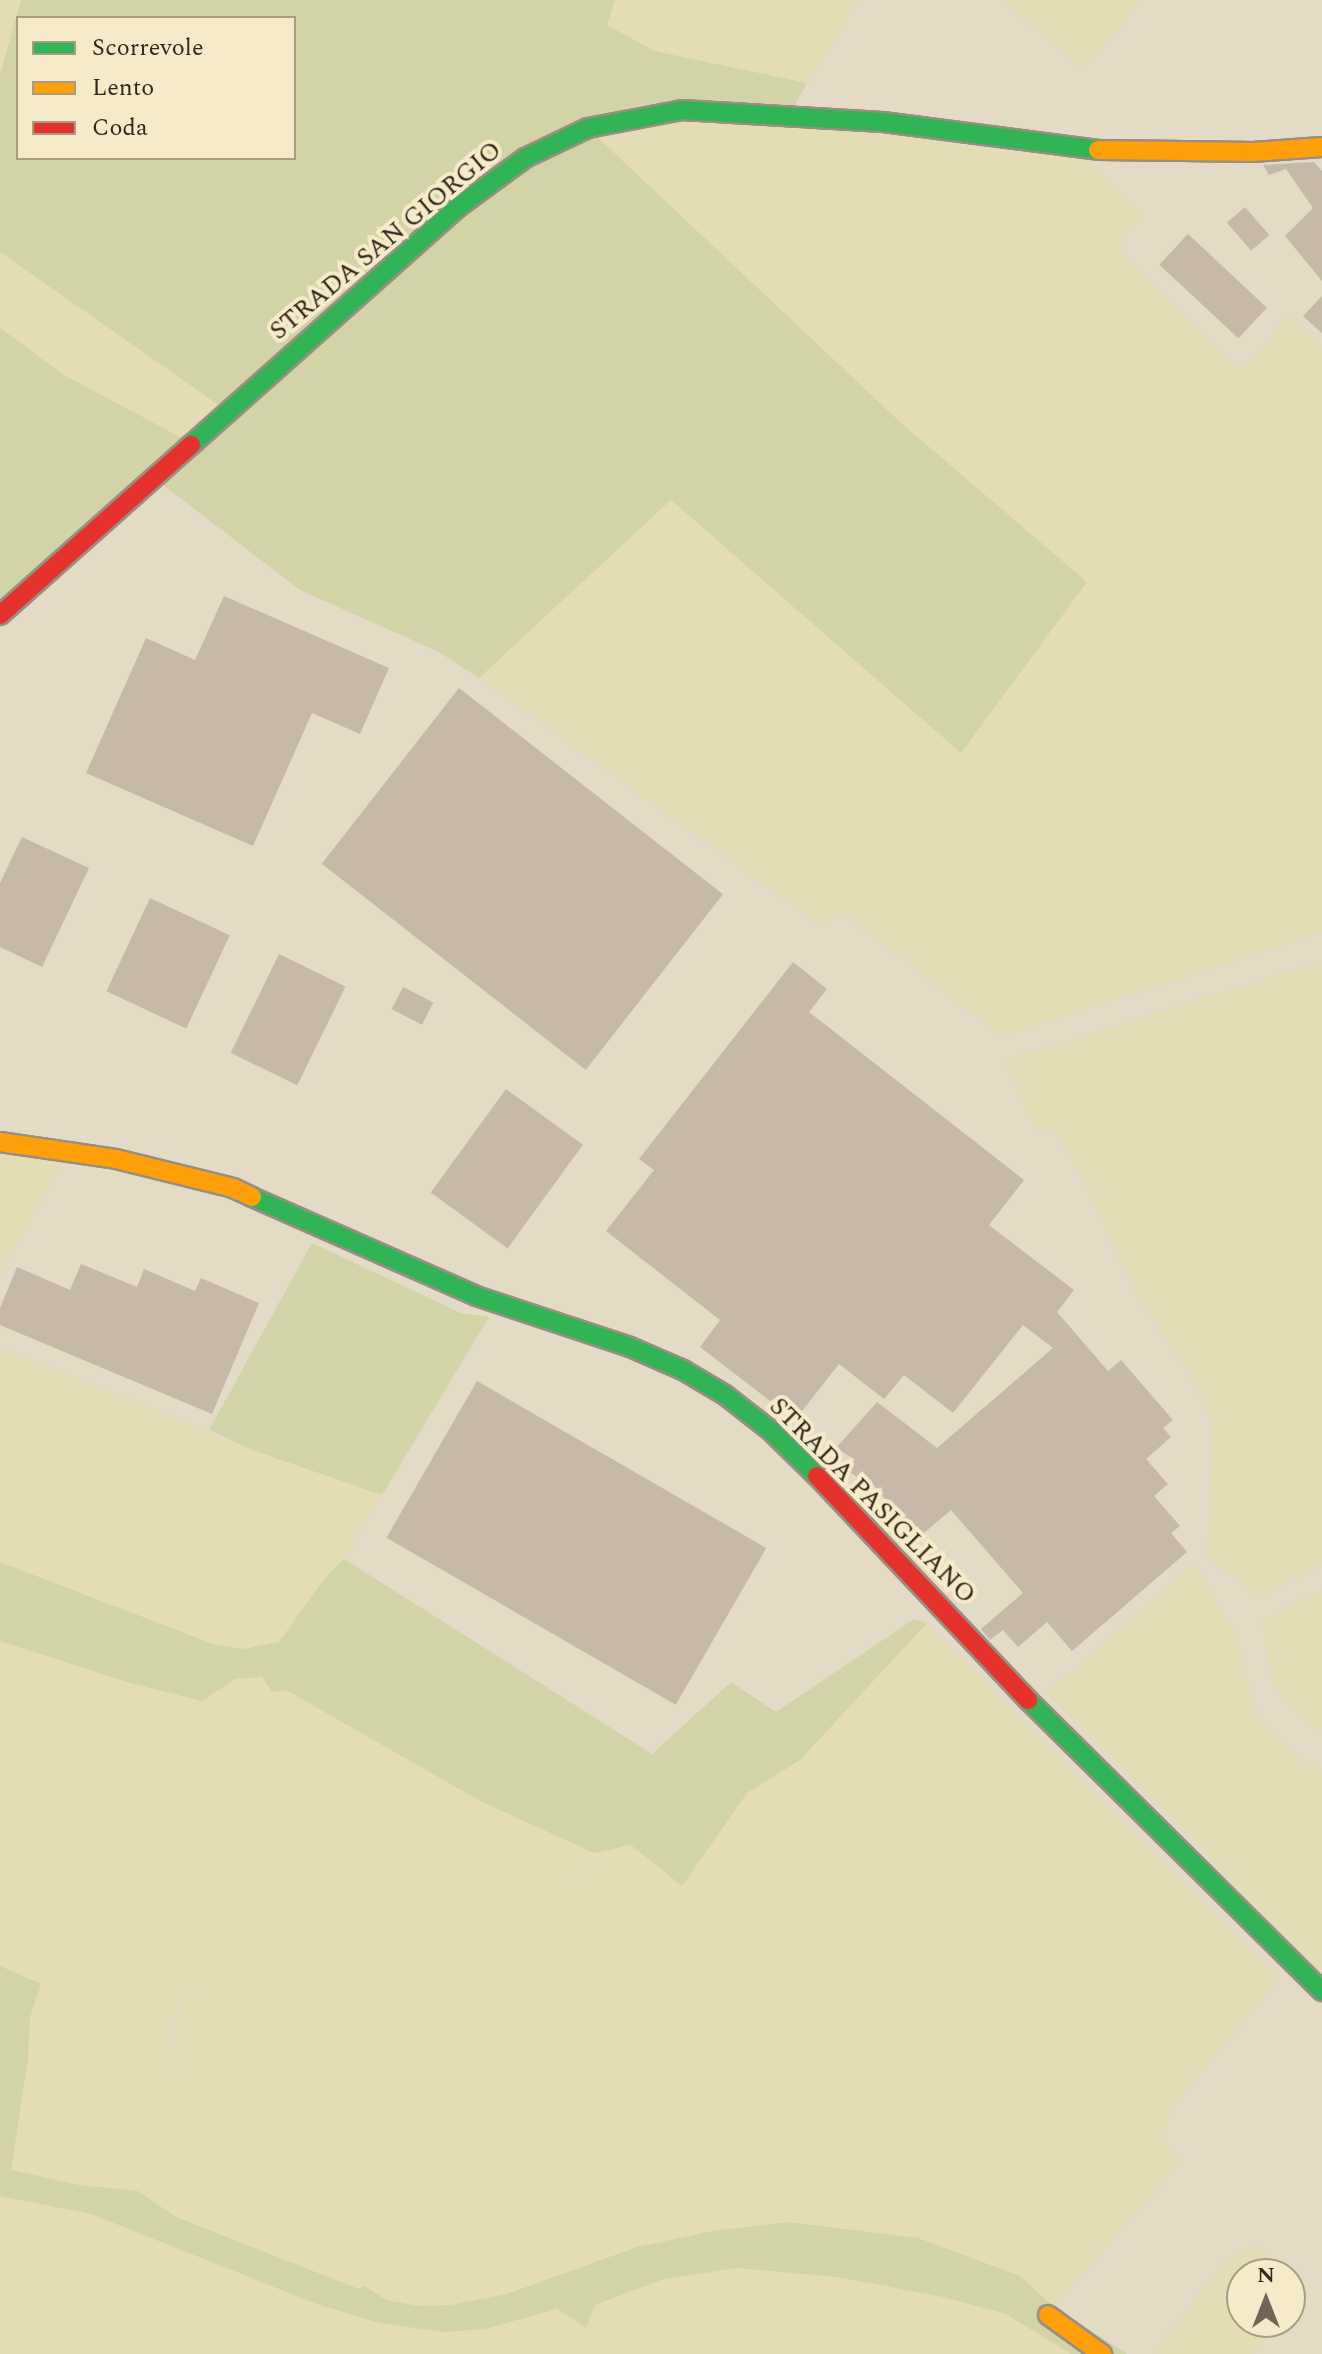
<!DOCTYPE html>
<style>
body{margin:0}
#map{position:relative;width:1322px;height:2354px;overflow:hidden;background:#e3dbc6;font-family:Spectral,serif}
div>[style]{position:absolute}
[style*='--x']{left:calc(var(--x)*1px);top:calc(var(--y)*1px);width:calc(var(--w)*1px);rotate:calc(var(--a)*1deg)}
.farmland>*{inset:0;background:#e4dcb5}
.green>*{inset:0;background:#d2d3a7}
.building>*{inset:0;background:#c6b9a7;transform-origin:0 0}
.roads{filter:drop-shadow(2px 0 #978f80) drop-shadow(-2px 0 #978f80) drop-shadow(0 2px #978f80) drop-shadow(0 -2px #978f80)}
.fast>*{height:18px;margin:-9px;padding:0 9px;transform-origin:9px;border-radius:9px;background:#30b455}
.slow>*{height:18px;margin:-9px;padding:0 9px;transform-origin:9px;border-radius:9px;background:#ff9f0a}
.jam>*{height:18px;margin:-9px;padding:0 9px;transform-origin:9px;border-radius:9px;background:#e5322d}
span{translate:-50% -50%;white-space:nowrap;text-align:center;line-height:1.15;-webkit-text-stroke:8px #f6ebc9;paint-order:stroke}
.street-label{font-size:26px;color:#34271a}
.legend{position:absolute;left:16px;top:16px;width:280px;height:144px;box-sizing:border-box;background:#f6ebc9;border:2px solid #a89d83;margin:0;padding:10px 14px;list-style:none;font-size:24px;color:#34271a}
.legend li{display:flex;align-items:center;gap:16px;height:40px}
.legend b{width:40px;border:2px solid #a89d83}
.north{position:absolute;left:1226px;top:2258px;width:80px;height:80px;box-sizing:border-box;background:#f6ebc9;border:2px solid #a89d83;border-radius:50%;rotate:0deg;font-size:22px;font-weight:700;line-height:32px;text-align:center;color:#34271a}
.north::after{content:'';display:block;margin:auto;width:28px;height:36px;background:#716656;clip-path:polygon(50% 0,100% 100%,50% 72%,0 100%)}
</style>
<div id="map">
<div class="farmland">
<i style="clip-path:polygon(0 0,21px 0,0 75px)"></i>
<i style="clip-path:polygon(615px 0,858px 0,807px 83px,654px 51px,606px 25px)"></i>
<i style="clip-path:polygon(1001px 0,1142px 0,1084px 68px)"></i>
<i style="clip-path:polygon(693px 114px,854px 128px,996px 151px,1081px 154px,1143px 216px,1117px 246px,1242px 371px,1289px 316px,1322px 349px,1322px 932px,1002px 1036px,840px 910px,825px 928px,479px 678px,671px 500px,961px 753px,1087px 583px,900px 422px,591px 131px)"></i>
<i style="clip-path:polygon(0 252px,220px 406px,182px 438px,64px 375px,0 328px)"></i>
<i style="clip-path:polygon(1322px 961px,1322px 1564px,1255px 1598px,1236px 1577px,1207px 1559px,1213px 1424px,1188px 1371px,1138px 1298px,1082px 1177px,1054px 1129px,1036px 1129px,1005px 1061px)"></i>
<i style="clip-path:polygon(0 1154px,63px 1160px,0 1275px)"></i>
<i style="clip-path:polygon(0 1347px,250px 1449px,382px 1495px,344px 1559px,324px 1579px,279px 1642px,244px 1649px,213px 1644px,0 1562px)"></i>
<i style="clip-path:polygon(1195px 1563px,1237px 1639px,1260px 1723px,1322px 1775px,1322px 1973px,1047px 1693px)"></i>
<i style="clip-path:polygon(1322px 1590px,1322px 1731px,1290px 1706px,1273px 1683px,1262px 1621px)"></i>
<i style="clip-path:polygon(evenodd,927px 1623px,1280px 1978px,1169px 2109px,1168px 2124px,1160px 2137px,1182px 2161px,1053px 2306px,964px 2256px,918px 2238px,856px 2232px,638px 2247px,507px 2294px,451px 2305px,417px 2306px,386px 2300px,365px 2286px,360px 2289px,176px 2217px,138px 2191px,79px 2185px,11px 2170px,28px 2059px,30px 2018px,41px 1984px,0 1966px,0 1641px,130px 1683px,202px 1701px,235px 1679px,263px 1677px,275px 1692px,286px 1690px,480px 1801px,594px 1853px,550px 1904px,603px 1848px,631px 1845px,682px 1886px,747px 1793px,800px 1760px,927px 1623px,194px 1953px,150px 2138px,150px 2139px,175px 2019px,194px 1953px)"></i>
<i style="clip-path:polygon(0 2196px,91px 2214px,314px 2303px,379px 2323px,443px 2332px,485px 2329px,557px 2308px,585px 2328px,594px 2305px,661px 2280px,736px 2268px,837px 2277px,943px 2297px,1006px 2314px,1071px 2354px,0 2354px)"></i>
<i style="clip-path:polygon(1257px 2245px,1310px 2290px,1290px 2312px,1290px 2274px,1242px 2274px,1242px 2322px,1281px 2322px,1252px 2354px,1153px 2354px,1228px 2258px)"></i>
</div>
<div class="green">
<i style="clip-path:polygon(evenodd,21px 0,615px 0,607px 25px,654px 51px,807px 83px,795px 105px,691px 100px,641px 105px,585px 121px,220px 406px,0 252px,0 75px,21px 0,18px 18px,294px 18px,294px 158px,18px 158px,18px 18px)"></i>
<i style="clip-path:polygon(591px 131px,900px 422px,1087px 582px,961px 753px,671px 500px,479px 678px,439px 652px,300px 590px,159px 482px,531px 159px)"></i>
<i style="clip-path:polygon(0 328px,64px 375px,182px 438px,0 602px)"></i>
<i style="clip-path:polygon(312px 1243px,461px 1313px,489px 1317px,382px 1495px,250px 1449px,209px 1430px)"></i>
<i style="clip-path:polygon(344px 1559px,652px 1754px,731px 1682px,776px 1712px,914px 1619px,927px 1623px,800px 1760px,747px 1793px,682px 1886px,631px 1845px,594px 1853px,480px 1801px,286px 1690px,272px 1692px,262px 1677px,235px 1679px,202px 1701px,130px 1683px,0 1641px,0 1562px,213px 1644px,244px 1649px,279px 1642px,324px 1579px)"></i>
<i style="clip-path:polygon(0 1966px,41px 1984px,30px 2018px,28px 2059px,11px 2170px,79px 2185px,138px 2191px,176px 2217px,359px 2289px,365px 2286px,386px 2300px,417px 2306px,451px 2305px,507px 2294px,637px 2247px,713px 2231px,788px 2222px,918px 2238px,1020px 2276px,1053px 2306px,1127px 2354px,1071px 2354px,1006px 2314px,943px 2297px,837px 2277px,736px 2268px,661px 2280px,595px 2305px,586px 2328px,557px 2309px,485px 2329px,443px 2332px,379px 2323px,314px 2303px,91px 2214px,0 2196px)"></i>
</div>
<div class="building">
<i style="clip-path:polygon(1314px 162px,1322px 171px,1322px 281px,1285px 236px,1313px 208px,1286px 169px,1269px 175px,1263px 165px)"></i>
<i style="left:1245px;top:207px;width:37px;height:24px;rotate:49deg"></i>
<i style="left:1188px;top:234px;width:108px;height:42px;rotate:43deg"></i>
<i style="clip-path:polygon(1322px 296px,1322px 333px,1303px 316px)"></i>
<i style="clip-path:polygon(224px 596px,389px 668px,360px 734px,312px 713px,253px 846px,86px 773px,146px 638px,195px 660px)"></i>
<i style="left:459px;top:688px;width:335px;height:223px;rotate:38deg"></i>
<i style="clip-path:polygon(22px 837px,89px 868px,42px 967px,0 947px,0 883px)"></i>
<i style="left:150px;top:898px;width:88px;height:103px;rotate:25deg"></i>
<i style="left:279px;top:954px;width:74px;height:110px;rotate:26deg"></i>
<i style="clip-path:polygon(793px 962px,827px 989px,809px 1012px,1024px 1180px,989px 1225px,1074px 1290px,1057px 1312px,1108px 1371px,1121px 1360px,1173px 1420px,1163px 1428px,1171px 1437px,1146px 1459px,1168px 1484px,1154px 1496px,1180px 1526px,1171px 1533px,1187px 1552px,1072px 1651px,1047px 1622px,1018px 1647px,1003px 1630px,990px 1640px,981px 1629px,1023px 1593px,951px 1510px,919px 1537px,866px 1477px,863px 1481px,845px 1469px,854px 1459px,836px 1448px,877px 1402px,937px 1448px,1053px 1348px,1023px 1325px,953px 1413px,904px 1375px,884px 1399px,839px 1364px,795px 1420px,700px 1347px,720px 1320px,606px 1231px,654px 1170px,639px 1159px)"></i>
<i style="left:403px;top:987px;width:34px;height:25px;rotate:27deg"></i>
<i style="left:506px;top:1089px;width:95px;height:128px;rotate:36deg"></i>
<i style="clip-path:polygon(81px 1264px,137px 1287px,144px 1269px,195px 1291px,201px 1278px,259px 1303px,212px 1414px,0 1325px,0 1308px,17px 1267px,70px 1290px)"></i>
<i style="left:477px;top:1381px;width:334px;height:181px;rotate:30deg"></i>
</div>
<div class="roads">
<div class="fast">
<i style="--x:191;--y:445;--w:356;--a:-41.7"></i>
<i style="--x:457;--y:208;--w:84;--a:-36.3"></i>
<i style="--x:525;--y:158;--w:70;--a:-25.5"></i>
<i style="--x:588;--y:128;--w:96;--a:-10.8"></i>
<i style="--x:682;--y:110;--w:201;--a:3.4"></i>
<i style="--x:883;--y:122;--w:217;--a:7.4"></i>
<i style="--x:252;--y:1197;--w:245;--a:23.8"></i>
<i style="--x:476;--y:1296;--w:162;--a:18.3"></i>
<i style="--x:630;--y:1347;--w:58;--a:23.5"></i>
<i style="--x:683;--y:1370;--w:49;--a:30.8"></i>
<i style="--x:725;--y:1395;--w:58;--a:38"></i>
<i style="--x:771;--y:1431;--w:64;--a:44.4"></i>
<i style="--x:1028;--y:1700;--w:414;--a:44.7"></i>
</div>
<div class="slow">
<i style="--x:1098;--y:150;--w:155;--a:0.7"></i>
<i style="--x:1253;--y:152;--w:69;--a:-4.1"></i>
<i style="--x:0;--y:1142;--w:117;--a:8.3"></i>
<i style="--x:116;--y:1159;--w:121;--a:13.9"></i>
<i style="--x:233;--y:1188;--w:21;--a:25"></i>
<i style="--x:1048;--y:2315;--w:67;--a:35.8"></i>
</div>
<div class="jam">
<i style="--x:0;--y:615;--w:256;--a:-41.7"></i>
<i style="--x:817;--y:1476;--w:308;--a:46.7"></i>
</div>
</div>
<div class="street-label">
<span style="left:386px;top:241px;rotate:-40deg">STRADA SAN GIORGIO</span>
<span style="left:872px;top:1501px;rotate:45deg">STRADA PASIGLIANO</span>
</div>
<ul class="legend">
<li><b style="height:10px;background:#30b455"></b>Scorrevole</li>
<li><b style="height:10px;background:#ff9f0a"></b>Lento</li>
<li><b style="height:10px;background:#e5322d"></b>Coda</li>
</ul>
<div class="north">N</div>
</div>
